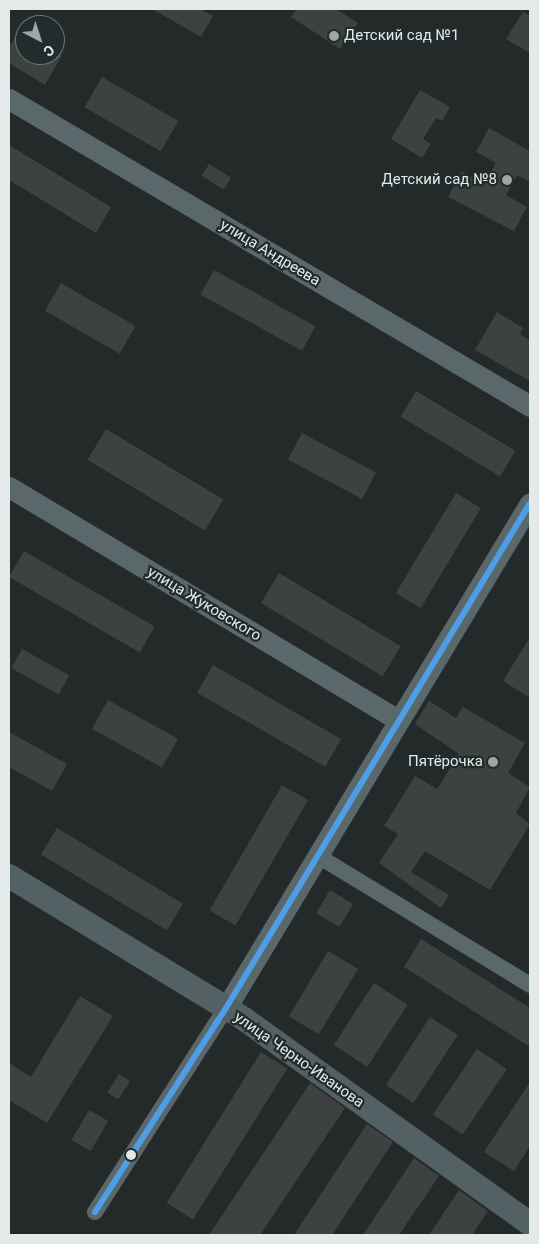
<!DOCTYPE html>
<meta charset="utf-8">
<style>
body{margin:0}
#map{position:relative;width:539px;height:1244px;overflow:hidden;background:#242929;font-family:Roboto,sans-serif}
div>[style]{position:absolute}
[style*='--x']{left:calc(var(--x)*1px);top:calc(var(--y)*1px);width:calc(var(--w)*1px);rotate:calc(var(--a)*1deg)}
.building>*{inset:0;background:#3d4241;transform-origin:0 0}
.minor>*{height:16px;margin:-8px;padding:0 8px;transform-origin:8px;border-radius:8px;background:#5a686c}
.tertiary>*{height:21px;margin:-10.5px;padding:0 10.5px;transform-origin:10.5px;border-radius:10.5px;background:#5a686c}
.secondary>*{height:24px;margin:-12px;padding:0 12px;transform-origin:12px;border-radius:12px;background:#536064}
.bus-1>*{height:6px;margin:-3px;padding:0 3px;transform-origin:3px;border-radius:3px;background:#4d9ee5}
.dots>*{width:14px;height:14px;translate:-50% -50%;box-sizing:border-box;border:2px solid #212c2c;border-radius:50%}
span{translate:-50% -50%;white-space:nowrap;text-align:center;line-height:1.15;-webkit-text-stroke:4.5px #212c2c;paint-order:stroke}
.poi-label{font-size:15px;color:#e3eae9}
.left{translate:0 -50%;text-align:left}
.right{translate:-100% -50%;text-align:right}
.street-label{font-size:15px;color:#e3eae9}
.frame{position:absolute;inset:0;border:10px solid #e3eae9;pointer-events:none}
.north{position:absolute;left:15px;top:15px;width:50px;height:50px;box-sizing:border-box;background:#212c2c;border:1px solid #6f7878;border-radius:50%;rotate:140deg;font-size:14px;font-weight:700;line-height:20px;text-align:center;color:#e3eae9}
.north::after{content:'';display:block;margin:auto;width:18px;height:22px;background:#a0a6a6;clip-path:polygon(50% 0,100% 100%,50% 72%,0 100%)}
</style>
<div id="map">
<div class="building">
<i style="clip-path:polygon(152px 9px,200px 9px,213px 16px,201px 37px)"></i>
<i style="clip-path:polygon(297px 9px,336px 9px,358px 23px,340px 49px,291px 17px)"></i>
<i style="clip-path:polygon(523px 12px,530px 16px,530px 53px,506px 39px)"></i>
<i style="clip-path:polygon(25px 20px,25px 55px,62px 55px,45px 85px,9px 63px,9px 47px)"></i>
<i style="left:102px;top:77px;width:88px;height:35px;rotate:30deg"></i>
<i style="clip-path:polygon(420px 90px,450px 107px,442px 121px,436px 118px,423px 139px,431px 144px,422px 158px,391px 139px)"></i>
<i style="clip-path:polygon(489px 128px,530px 151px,530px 182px,517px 175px,506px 195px,527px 207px,514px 231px,448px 197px,462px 171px,484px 184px,496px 163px,476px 152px)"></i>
<i style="clip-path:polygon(9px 145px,111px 207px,96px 233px,9px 180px)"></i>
<i style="left:209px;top:164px;width:26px;height:14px;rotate:32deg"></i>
<i style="left:214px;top:270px;width:116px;height:28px;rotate:29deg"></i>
<i style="left:61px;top:283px;width:86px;height:32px;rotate:30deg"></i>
<i style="clip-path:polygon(497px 312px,523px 328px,520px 334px,530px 340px,530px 381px,475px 350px)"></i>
<i style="left:416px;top:391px;width:116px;height:30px;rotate:31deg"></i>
<i style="left:106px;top:429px;width:137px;height:36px;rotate:31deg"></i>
<i style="left:302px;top:433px;width:84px;height:30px;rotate:28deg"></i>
<i style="left:456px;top:493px;width:29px;height:117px;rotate:31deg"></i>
<i style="left:24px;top:551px;width:151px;height:30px;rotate:30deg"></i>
<i style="left:279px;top:573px;width:142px;height:35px;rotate:31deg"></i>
<i style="clip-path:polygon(530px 637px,530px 698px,503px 681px)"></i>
<i style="left:22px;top:649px;width:54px;height:22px;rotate:29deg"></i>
<i style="left:213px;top:665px;width:148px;height:32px;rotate:30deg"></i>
<i style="left:108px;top:700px;width:80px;height:33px;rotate:29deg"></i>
<i style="clip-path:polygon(429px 701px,456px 718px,463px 707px,525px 743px,508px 773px,530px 787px,516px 813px,530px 824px,490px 890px,425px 851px,411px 872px,449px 895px,441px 908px,379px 863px,398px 834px,384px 826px,415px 776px,437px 789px,459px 754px,415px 724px)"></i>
<i style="clip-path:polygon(9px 732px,67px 764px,52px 791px,9px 767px)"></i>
<i style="left:282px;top:785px;width:30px;height:145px;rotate:30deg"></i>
<i style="left:57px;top:828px;width:147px;height:31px;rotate:31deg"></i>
<i style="left:330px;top:890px;width:27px;height:27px;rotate:31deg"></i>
<i style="clip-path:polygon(421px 939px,530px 1008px,530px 1047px,404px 967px)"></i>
<i style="left:328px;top:951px;width:35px;height:76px;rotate:31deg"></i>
<i style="left:374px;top:983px;width:40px;height:74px;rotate:33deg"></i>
<i style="clip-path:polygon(80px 996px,113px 1016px,47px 1123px,9px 1100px,9px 1063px,31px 1077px)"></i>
<i style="left:430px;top:1017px;width:33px;height:81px;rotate:33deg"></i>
<i style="left:477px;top:1049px;width:36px;height:79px;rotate:34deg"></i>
<i style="left:261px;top:1052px;width:31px;height:178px;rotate:32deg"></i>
<i style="left:119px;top:1074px;width:13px;height:22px;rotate:32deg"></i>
<i style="clip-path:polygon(530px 1082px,530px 1146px,514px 1171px,484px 1152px)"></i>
<i style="clip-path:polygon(310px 1083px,345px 1108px,260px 1235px,209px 1235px)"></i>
<i style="left:89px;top:1110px;width:22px;height:35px;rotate:30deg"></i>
<i style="clip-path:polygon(367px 1124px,393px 1142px,332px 1235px,294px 1235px)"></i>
<i style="clip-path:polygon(414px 1158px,439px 1176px,399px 1235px,363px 1235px)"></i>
<i style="clip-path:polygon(459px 1190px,488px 1211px,472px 1235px,429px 1235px)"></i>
</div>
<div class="minor">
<i style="--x:318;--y:856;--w:248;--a:31.3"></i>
<i style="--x:95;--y:1212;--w:242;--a:-57.3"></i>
</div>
<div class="tertiary">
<i style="--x:9;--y:99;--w:605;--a:30.51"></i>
<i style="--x:9;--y:487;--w:454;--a:30.9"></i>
<i style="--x:226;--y:1008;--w:589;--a:-58.95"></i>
</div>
<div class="secondary">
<i style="--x:9;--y:876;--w:275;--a:31.3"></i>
<i style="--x:244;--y:1019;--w:352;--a:35.6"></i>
</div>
<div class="bus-1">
<i style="--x:95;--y:1212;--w:242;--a:-57.3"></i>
<i style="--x:226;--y:1008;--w:589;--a:-58.95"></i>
</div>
<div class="dots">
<i style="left:334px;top:36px;background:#a0a6a6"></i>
<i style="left:507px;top:180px;background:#a0a6a6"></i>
<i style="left:493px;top:762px;background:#a0a6a6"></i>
<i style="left:131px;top:1155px;background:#e3eae9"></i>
</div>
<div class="poi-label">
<span class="left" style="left:344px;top:36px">Детский сад №1</span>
<span class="right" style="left:497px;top:180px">Детский сад №8</span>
<span class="right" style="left:483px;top:762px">Пятёрочка</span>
</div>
<div class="street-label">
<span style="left:270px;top:253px;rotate:31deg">улица Андреева</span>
<span style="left:204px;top:604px;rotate:31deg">улица Жуковского</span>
<span style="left:299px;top:1060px;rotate:35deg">улица Черно-Иванова</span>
</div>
<div class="frame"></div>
<div class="north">С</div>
</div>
